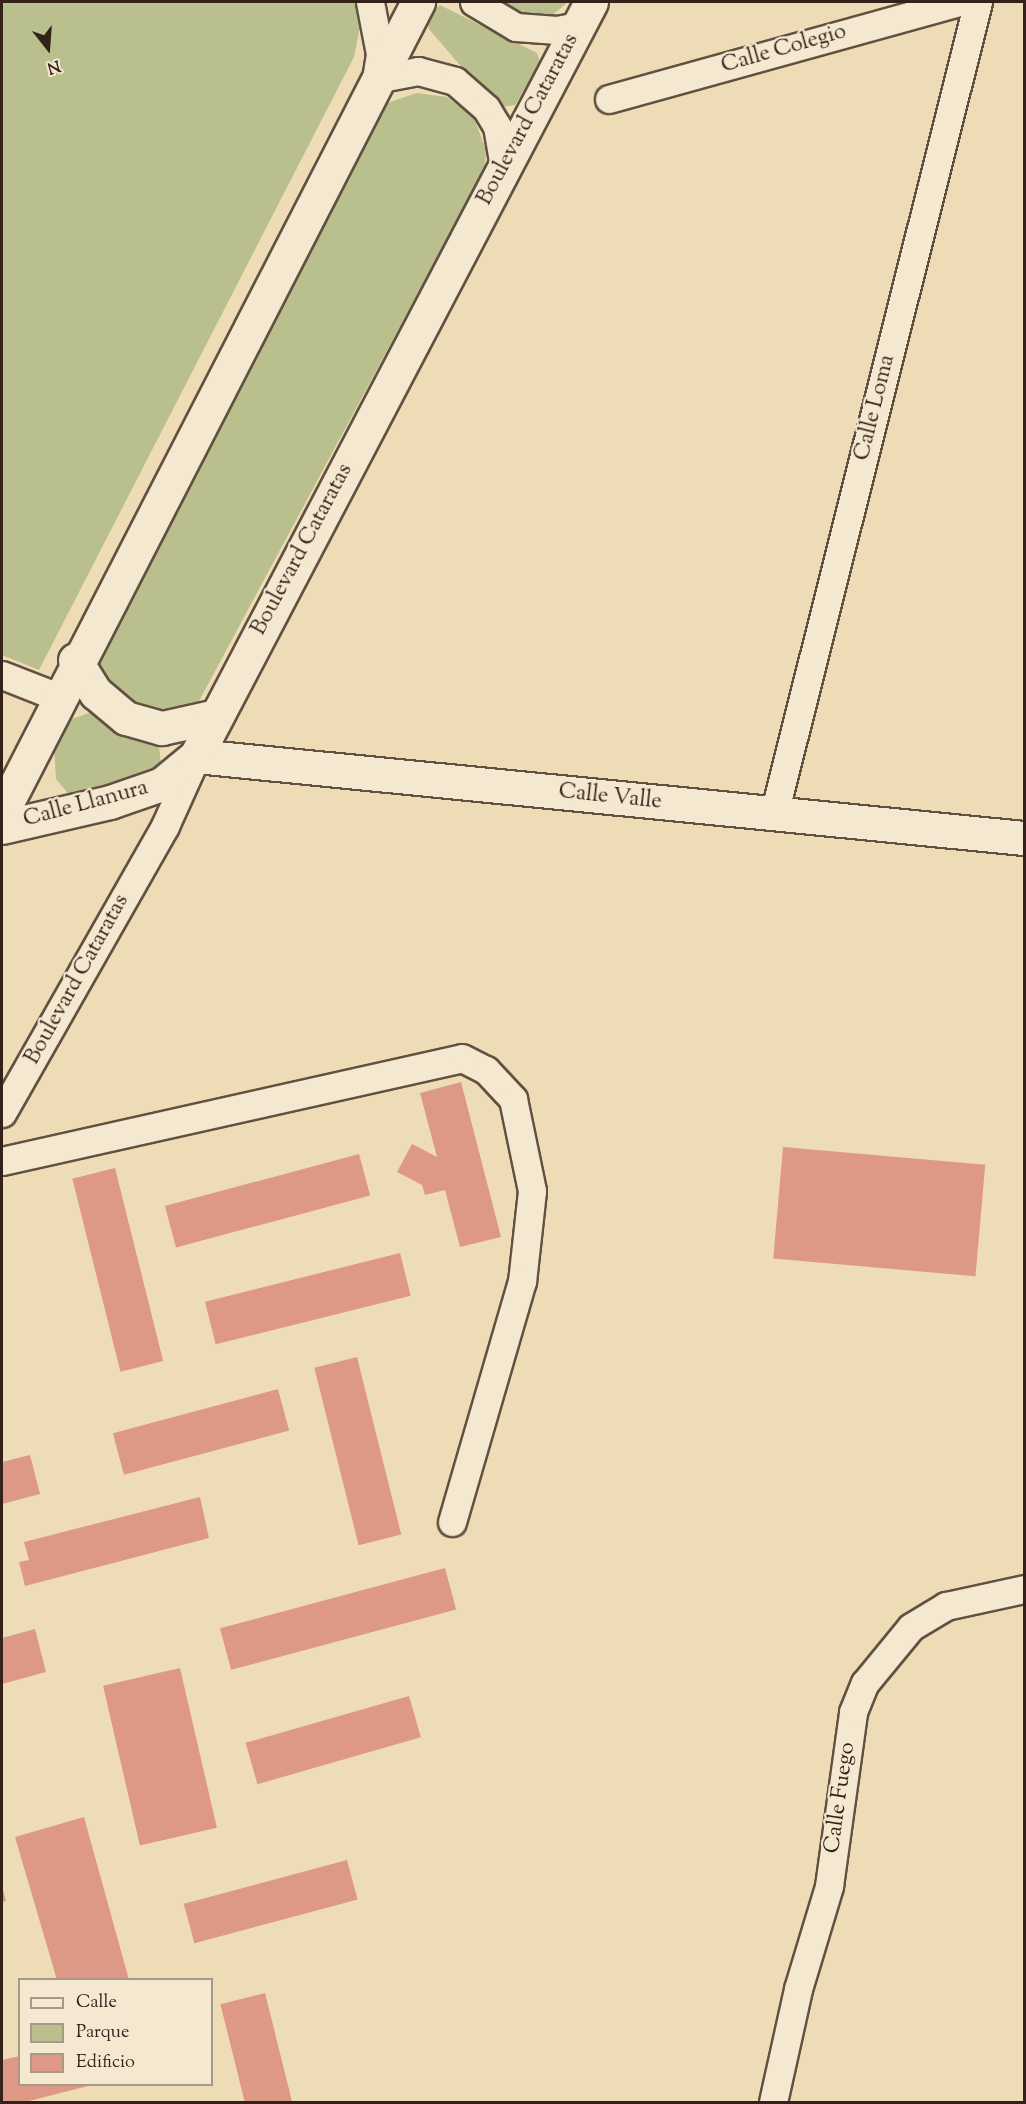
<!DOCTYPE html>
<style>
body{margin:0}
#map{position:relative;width:1026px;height:2104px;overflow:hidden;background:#eedcb6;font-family:"Sorts Mill Goudy",serif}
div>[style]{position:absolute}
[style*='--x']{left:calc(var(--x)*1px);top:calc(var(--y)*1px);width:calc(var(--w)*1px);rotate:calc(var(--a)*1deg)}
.green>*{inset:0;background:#b9c08e}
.building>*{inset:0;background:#dd9985;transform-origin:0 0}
.roads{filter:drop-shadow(2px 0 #625041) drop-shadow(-2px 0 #625041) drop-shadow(0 2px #625041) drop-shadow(0 -2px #625041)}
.minor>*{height:27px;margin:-13.5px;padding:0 13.5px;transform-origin:13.5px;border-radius:13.5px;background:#f4e8d0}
.tertiary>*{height:33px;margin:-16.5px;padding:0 16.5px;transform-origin:16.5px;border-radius:16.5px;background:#f4e8d0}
span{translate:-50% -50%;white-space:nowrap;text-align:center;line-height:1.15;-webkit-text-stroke:4.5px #f4e8d0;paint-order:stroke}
.street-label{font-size:22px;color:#33211a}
.frame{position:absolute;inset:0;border:3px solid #33211a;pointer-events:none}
.legend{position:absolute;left:18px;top:1978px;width:195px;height:108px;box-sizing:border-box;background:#f4e8d0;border:2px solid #a79887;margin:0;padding:8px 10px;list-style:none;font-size:18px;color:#33211a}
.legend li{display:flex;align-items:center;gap:12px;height:30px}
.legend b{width:30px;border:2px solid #a79887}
.north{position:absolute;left:18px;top:18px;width:60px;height:60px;-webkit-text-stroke:4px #f4e8d0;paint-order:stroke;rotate:163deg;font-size:16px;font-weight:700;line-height:24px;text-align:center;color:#33211a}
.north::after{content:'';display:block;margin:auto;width:21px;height:27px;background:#33211a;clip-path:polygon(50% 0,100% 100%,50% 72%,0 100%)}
</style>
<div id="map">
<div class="green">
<i style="clip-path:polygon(2px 2px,355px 2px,360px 27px,354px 57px,39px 670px,2px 655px)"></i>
<i style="clip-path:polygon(501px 2px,568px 2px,550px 17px,524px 18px)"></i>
<i style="clip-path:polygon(440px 5px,537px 53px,540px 62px,515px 105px,501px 107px,489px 99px,429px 29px,427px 17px)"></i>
<i style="clip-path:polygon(417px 93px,447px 97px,474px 118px,486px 150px,485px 168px,191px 716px,134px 706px,89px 673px,387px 103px)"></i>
<i style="clip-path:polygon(92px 712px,159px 744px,161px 767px,71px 797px,56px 779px,54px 746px,72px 719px)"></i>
</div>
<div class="building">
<i style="clip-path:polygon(461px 1082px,501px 1237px,460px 1247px,445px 1190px,425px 1195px,422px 1185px,397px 1172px,412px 1144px,437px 1157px,420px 1093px)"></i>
<i style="left:783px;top:1147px;width:203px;height:112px;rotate:5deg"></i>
<i style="left:359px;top:1154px;width:43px;height:201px;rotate:75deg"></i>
<i style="left:115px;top:1168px;width:199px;height:44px;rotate:76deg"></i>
<i style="left:400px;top:1253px;width:44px;height:201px;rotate:76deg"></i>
<i style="left:357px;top:1357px;width:183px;height:44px;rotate:76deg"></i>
<i style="left:278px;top:1389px;width:43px;height:171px;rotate:75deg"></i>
<i style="clip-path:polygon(30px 1455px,40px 1494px,2px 1504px,2px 1462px)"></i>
<i style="clip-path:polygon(200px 1497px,209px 1538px,25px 1586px,19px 1562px,29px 1560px,24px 1542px)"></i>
<i style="left:445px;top:1568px;width:43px;height:233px;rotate:75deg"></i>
<i style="clip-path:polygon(35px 1629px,46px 1672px,2px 1684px,2px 1638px)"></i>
<i style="left:180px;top:1668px;width:164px;height:79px;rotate:77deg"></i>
<i style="left:409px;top:1696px;width:43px;height:170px;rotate:74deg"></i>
<i style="clip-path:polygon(84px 1817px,129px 1980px,57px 1980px,15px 1837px)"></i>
<i style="left:347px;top:1860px;width:41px;height:169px;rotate:75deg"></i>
<i style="clip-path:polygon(2px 1886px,6px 1901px,2px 1902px)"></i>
<i style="left:265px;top:1993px;width:113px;height:46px;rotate:76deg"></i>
<i style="clip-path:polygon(20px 2056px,20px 2084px,92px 2085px,25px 2102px,2px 2102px,2px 2060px)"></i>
</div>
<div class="roads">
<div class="minor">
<i style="--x:370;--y:2;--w:53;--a:79.1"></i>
<i style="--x:380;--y:54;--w:25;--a:99"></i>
<i style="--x:376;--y:79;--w:43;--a:-10.8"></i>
<i style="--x:418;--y:71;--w:38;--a:15"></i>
<i style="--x:455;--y:81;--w:41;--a:41.1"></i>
<i style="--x:486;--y:108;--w:21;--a:59"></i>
<i style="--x:497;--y:126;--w:42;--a:80.3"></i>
<i style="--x:474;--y:2;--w:49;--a:30.8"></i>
<i style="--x:516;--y:27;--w:41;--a:4.2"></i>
<i style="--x:557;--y:30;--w:21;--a:-11"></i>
<i style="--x:609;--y:99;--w:362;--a:-15.5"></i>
<i style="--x:2;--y:675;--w:60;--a:21.4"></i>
<i style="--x:774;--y:814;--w:837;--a:-75.9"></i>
<i style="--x:2;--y:1113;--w:330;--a:-60.4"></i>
<i style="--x:165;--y:826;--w:76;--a:-65.8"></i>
<i style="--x:2;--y:1161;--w:471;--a:-12.6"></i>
<i style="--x:462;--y:1058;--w:27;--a:27"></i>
<i style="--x:486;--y:1070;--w:40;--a:47"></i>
<i style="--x:513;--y:1099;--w:94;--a:78.3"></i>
<i style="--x:532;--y:1191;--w:91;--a:96.3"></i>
<i style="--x:522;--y:1281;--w:251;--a:106.2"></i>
<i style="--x:773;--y:2102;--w:116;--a:-77.5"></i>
<i style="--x:798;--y:1989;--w:108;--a:-73.2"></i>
<i style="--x:829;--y:1886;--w:176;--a:-82.1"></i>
<i style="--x:853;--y:1712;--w:31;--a:-68"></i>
<i style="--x:865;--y:1683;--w:72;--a:-50.6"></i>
<i style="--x:911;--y:1627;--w:41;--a:-31"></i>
<i style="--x:946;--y:1606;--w:80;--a:-12.3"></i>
</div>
<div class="tertiary">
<i style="--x:75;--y:660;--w:39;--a:58"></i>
<i style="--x:96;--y:693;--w:39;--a:40"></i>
<i style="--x:126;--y:718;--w:37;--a:16"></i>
<i style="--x:162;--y:728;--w:55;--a:-12.5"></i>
<i style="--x:196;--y:756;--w:832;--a:5.66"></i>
<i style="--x:2;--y:812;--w:911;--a:-62.82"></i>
<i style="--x:2;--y:827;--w:111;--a:-13"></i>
<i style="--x:110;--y:802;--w:55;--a:-19.1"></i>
<i style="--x:162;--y:784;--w:44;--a:-39.5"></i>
<i style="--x:196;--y:756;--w:851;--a:-62.35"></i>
</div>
</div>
<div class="street-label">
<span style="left:784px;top:50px;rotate:-16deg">Calle Colegio</span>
<span style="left:529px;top:120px;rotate:-62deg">Boulevard Cataratas</span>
<span style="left:876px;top:408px;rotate:-76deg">Calle Loma</span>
<span style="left:303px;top:550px;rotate:-62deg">Boulevard Cataratas</span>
<span style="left:610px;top:798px;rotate:6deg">Calle Valle</span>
<span style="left:86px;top:805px;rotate:-15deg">Calle Llanura</span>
<span style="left:78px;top:980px;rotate:-61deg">Boulevard Cataratas</span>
<span style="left:841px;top:1798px;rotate:-82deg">Calle Fuego</span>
</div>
<div class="frame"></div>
<ul class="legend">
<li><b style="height:8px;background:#f4e8d0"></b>Calle</li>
<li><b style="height:16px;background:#b9c08e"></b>Parque</li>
<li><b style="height:16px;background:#dd9985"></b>Edificio</li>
</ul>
<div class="north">N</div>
</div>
